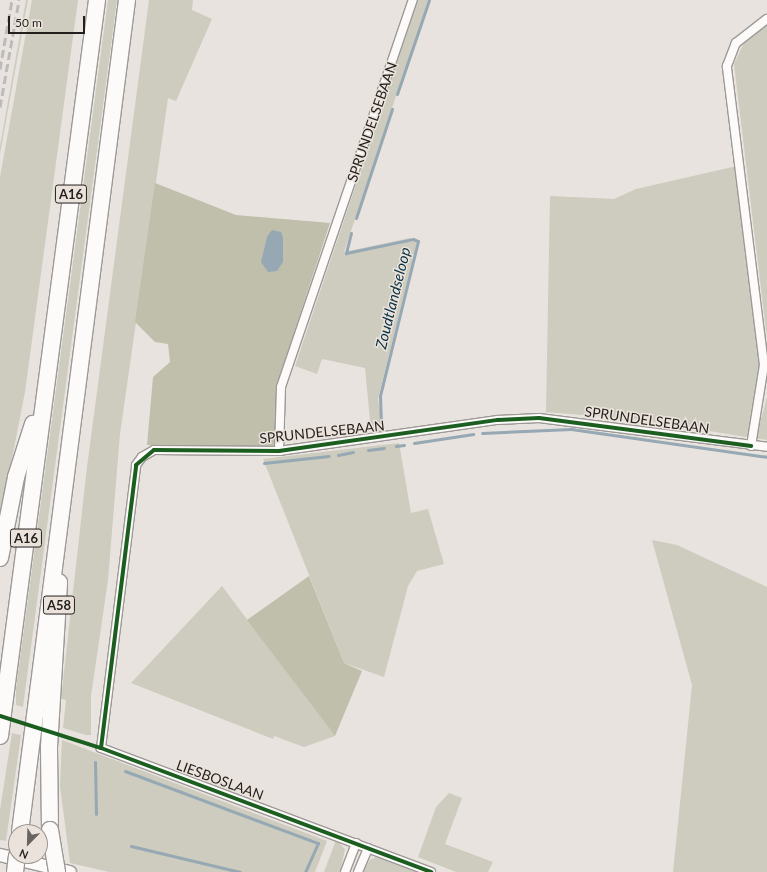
<!DOCTYPE html>
<style>
body{margin:0}
#map{position:relative;width:767px;height:872px;overflow:hidden;background:#e8e3de;font-family:Lato,sans-serif}
div>[style]{position:absolute}
[style*='--x']{left:calc(var(--x)*1px);top:calc(var(--y)*1px);width:calc(var(--w)*1px);rotate:calc(var(--a)*1deg)}
.green>*{inset:0;background:#cdccbe}
.forest>*{inset:0;background:#c0bfac}
.water>*{inset:0;background:#95a8b3}
.stream>*{height:3px;margin:-1.5px;padding:0 1.5px;transform-origin:1.5px;border-radius:1.5px;background:#95a8b3}
.roads{filter:drop-shadow(1px 0 #9d9996) drop-shadow(-1px 0 #9d9996) drop-shadow(0 1px #9d9996) drop-shadow(0 -1px #9d9996)}
.street>*{height:8px;margin:-4px;padding:0 4px;transform-origin:4px;border-radius:4px;background:#fcfbfa}
.secondary>*{height:12px;margin:-6px;padding:0 6px;transform-origin:6px;border-radius:6px;background:#fcfbfa}
.highway>*{height:16px;margin:-8px;padding:0 8px;transform-origin:8px;border-radius:8px;background:#fcfbfa}
.rail>*{height:3px;margin-top:-1.5px;transform-origin:0;background:repeating-linear-gradient(90deg,#bdbbba 0 8px,transparent 0 12px)}
.bridges{filter:drop-shadow(1px 0 #9d9996) drop-shadow(-1px 0 #9d9996) drop-shadow(0 1px #9d9996) drop-shadow(0 -1px #9d9996)}
.highway-bridge>*{height:16px;margin:-8px;padding:0 8px;transform-origin:8px;border-radius:8px;background:#fcfbfa}
.cycleway>*{height:4px;margin:-2px;padding:0 2px;transform-origin:2px;border-radius:2px;background:#1b5e20}
span{translate:-50% -50%;white-space:nowrap;text-align:center;line-height:1.15;-webkit-text-stroke:3px #ebe3db;paint-order:stroke}
.shield-label span{padding:1px 3px;background:#ebe3db;border:1px solid;border-radius:3px;-webkit-text-stroke-width:0}
.shield-label{font-size:13px;color:#221f1d;font-weight:700}
.street-label{font-size:14px;color:#221f1d}
.water-label{font-size:15px;color:#072f44;font-style:italic}
.north{position:absolute;left:8px;top:824px;width:40px;height:40px;box-sizing:border-box;background:#ebe3db;border:1px solid #9b958f;border-radius:50%;rotate:203deg;font-size:11px;font-weight:700;line-height:16px;text-align:center;color:#221f1d}
.north::after{content:'';display:block;margin:auto;width:14px;height:18px;background:#676461;clip-path:polygon(50% 0,100% 100%,50% 72%,0 100%)}
.scale{position:absolute;left:8px;top:16px;width:77px;height:18px;box-sizing:border-box;border:2px solid #221f1d;border-top:0;padding-left:5px;font-size:12px;line-height:14px;white-space:nowrap;color:#221f1d;-webkit-text-stroke:3px #ebe3db;paint-order:stroke}
</style>
<div id="map">
<div class="green">
<i style="clip-path:polygon(26px 0,28px 0,0 154px,0 146px)"></i>
<i style="clip-path:polygon(32px 0,78px 0,25px 392px,0 519px,0 177px)"></i>
<i style="clip-path:polygon(108px 0,117px 0,23px 707px,16px 705px,16px 689px)"></i>
<i style="clip-path:polygon(149px 0,193px 0,192px 10px,212px 19px,176px 101px,168px 98px,120px 434px,108px 580px,91px 696px,91px 735px,86px 735px,63px 728px,66px 700px,61px 699px,87px 467px)"></i>
<i style="clip-path:polygon(418px 0,428px 0,344px 252px,410px 238px,417px 242px,378px 399px,383px 430px,371px 431px,365px 368px,322px 359px,317px 374px,295px 366px)"></i>
<i style="clip-path:polygon(767px 25px,767px 338px,734px 64px,744px 43px)"></i>
<i style="clip-path:polygon(737px 166px,760px 351px,760px 379px,752px 427px,746px 437px,642px 420px,546px 412px,550px 196px,614px 199px,636px 189px)"></i>
<i style="clip-path:polygon(767px 397px,767px 440px,756px 438px)"></i>
<i style="clip-path:polygon(399px 443px,411px 513px,428px 509px,444px 564px,417px 571px,408px 586px,384px 677px,344px 663px,263px 459px)"></i>
<i style="clip-path:polygon(652px 540px,677px 545px,767px 587px,767px 872px,673px 872px,692px 685px)"></i>
<i style="clip-path:polygon(222px 586px,335px 736px,304px 747px,274px 736px,273px 739px,131px 683px)"></i>
<i style="clip-path:polygon(12px 733px,21px 735px,6px 841px,0 840px,0 810px)"></i>
<i style="clip-path:polygon(62px 740px,327px 841px,315px 872px,109px 872px,70px 863px,60px 786px)"></i>
<i style="clip-path:polygon(449px 793px,462px 798px,445px 844px,493px 862px,488px 872px,456px 872px,418px 857px,436px 807px)"></i>
<i style="clip-path:polygon(336px 840px,345px 849px,340px 872px,324px 872px)"></i>
<i style="clip-path:polygon(376px 857px,383px 858px,419px 872px,363px 872px,370px 860px)"></i>
</div>
<div class="forest">
<i style="clip-path:polygon(155px 183px,236px 215px,330px 223px,276px 388px,275px 447px,147px 445px,153px 377px,170px 362px,168px 344px,155px 342px,135px 322px)"></i>
<i style="clip-path:polygon(309px 576px,344px 663px,362px 671px,335px 736px,247px 620px)"></i>
</div>
<div class="water">
<i style="clip-path:polygon(272px 230px,281px 232px,283px 238px,283px 262px,277px 271px,268px 272px,261px 262px,267px 237px)"></i>
</div>
<div class="stream">
<i style="--x:397;--y:94;--w:99;--a:-71.2"></i>
<i style="--x:356;--y:218;--w:115;--a:-71.7"></i>
<i style="--x:351;--y:233;--w:21;--a:104"></i>
<i style="--x:346;--y:253;--w:68;--a:-11.8"></i>
<i style="--x:413;--y:239;--w:5;--a:22"></i>
<i style="--x:418;--y:241;--w:160;--a:103.8"></i>
<i style="--x:380;--y:396;--w:33;--a:88"></i>
<i style="--x:482;--y:433;--w:89;--a:-2.6"></i>
<i style="--x:571;--y:429;--w:198;--a:8.1"></i>
<i style="--x:414;--y:443;--w:60;--a:-8.7"></i>
<i style="--x:396;--y:446;--w:8;--a:-7"></i>
<i style="--x:368;--y:450;--w:16;--a:-7"></i>
<i style="--x:338;--y:455;--w:15;--a:-11"></i>
<i style="--x:264;--y:463;--w:65;--a:-6.1"></i>
<i style="--x:95;--y:762;--w:52;--a:88.9"></i>
<i style="--x:125;--y:771;--w:206;--a:20.5"></i>
<i style="--x:318;--y:843;--w:32;--a:114"></i>
<i style="--x:131;--y:846;--w:112;--a:13.4"></i>
</div>
<div class="roads">
<div class="street">
<i style="--x:751;--y:446;--w:82;--a:-80.9"></i>
<i style="--x:764;--y:365;--w:301;--a:-97.1"></i>
<i style="--x:727;--y:66;--w:25;--a:-69"></i>
<i style="--x:736;--y:43;--w:39;--a:-38"></i>
<i style="--x:279;--y:451;--w:64;--a:-88.2"></i>
<i style="--x:281;--y:387;--w:409;--a:-71.2"></i>
<i style="--x:345;--y:872;--w:31;--a:-69"></i>
<i style="--x:358;--y:872;--w:26;--a:-67"></i>
<i style="--x:431;--y:872;--w:353;--a:-159.4"></i>
<i style="--x:101;--y:748;--w:285;--a:-82.9"></i>
<i style="--x:136;--y:465;--w:10;--a:-53"></i>
<i style="--x:142;--y:457;--w:14;--a:-30"></i>
<i style="--x:154;--y:450;--w:125;--a:0.5"></i>
<i style="--x:279;--y:451;--w:221;--a:-8.1"></i>
<i style="--x:498;--y:420;--w:41;--a:-2.8"></i>
<i style="--x:539;--y:418;--w:230;--a:7.2"></i>
</div>
<div class="secondary">
<i style="--x:0;--y:855;--w:72;--a:13.7"></i>
</div>
<div class="highway">
<i style="--x:0;--y:558;--w:83;--a:-78.8"></i>
<i style="--x:16;--y:477;--w:56;--a:-72.2"></i>
<i style="--x:0;--y:736;--w:742;--a:-82.49"></i>
<i style="--x:50;--y:830;--w:83;--a:-90.7"></i>
<i style="--x:49;--y:747;--w:165;--a:-86.5"></i>
<i style="--x:20;--y:832;--w:839;--a:-82.67"></i>
</div>
</div>
<div class="rail">
<i style="--x:0;--y:69;--w:70;--a:-80.1"></i>
<i style="--x:0;--y:107;--w:109;--a:-79.9"></i>
</div>
<div class="bridges">
<div class="highway-bridge">
<i style="--x:50;--y:830;--w:43;--a:80.5"></i>
<i style="--x:15;--y:872;--w:16;--a:-83"></i>
</div>
</div>
<div class="cycleway">
<i style="--x:0;--y:716;--w:106;--a:17.6"></i>
<i style="--x:101;--y:748;--w:353;--a:20.6"></i>
<i style="--x:101;--y:748;--w:285;--a:-82.9"></i>
<i style="--x:136;--y:465;--w:23;--a:-40"></i>
<i style="--x:154;--y:450;--w:125;--a:0.5"></i>
<i style="--x:279;--y:451;--w:221;--a:-8.1"></i>
<i style="--x:498;--y:420;--w:41;--a:-2.8"></i>
<i style="--x:539;--y:418;--w:214;--a:7.5"></i>
</div>
<div class="shield-label">
<span style="left:71px;top:194px">A16</span>
<span style="left:26px;top:538px">A16</span>
<span style="left:59px;top:605px">A58</span>
</div>
<div class="street-label">
<span style="left:372px;top:122px;rotate:-71deg">SPRUNDELSEBAAN</span>
<span style="left:647px;top:420px;rotate:8deg">SPRUNDELSEBAAN</span>
<span style="left:322px;top:432px;rotate:-6deg">SPRUNDELSEBAAN</span>
<span style="left:220px;top:780px;rotate:20deg">LIESBOSLAAN</span>
</div>
<div class="water-label">
<span style="left:393px;top:298px;rotate:-76deg">Zoudtlandseloop</span>
</div>
<div class="north">N</div>
<div class="scale">50 m</div>
</div>
